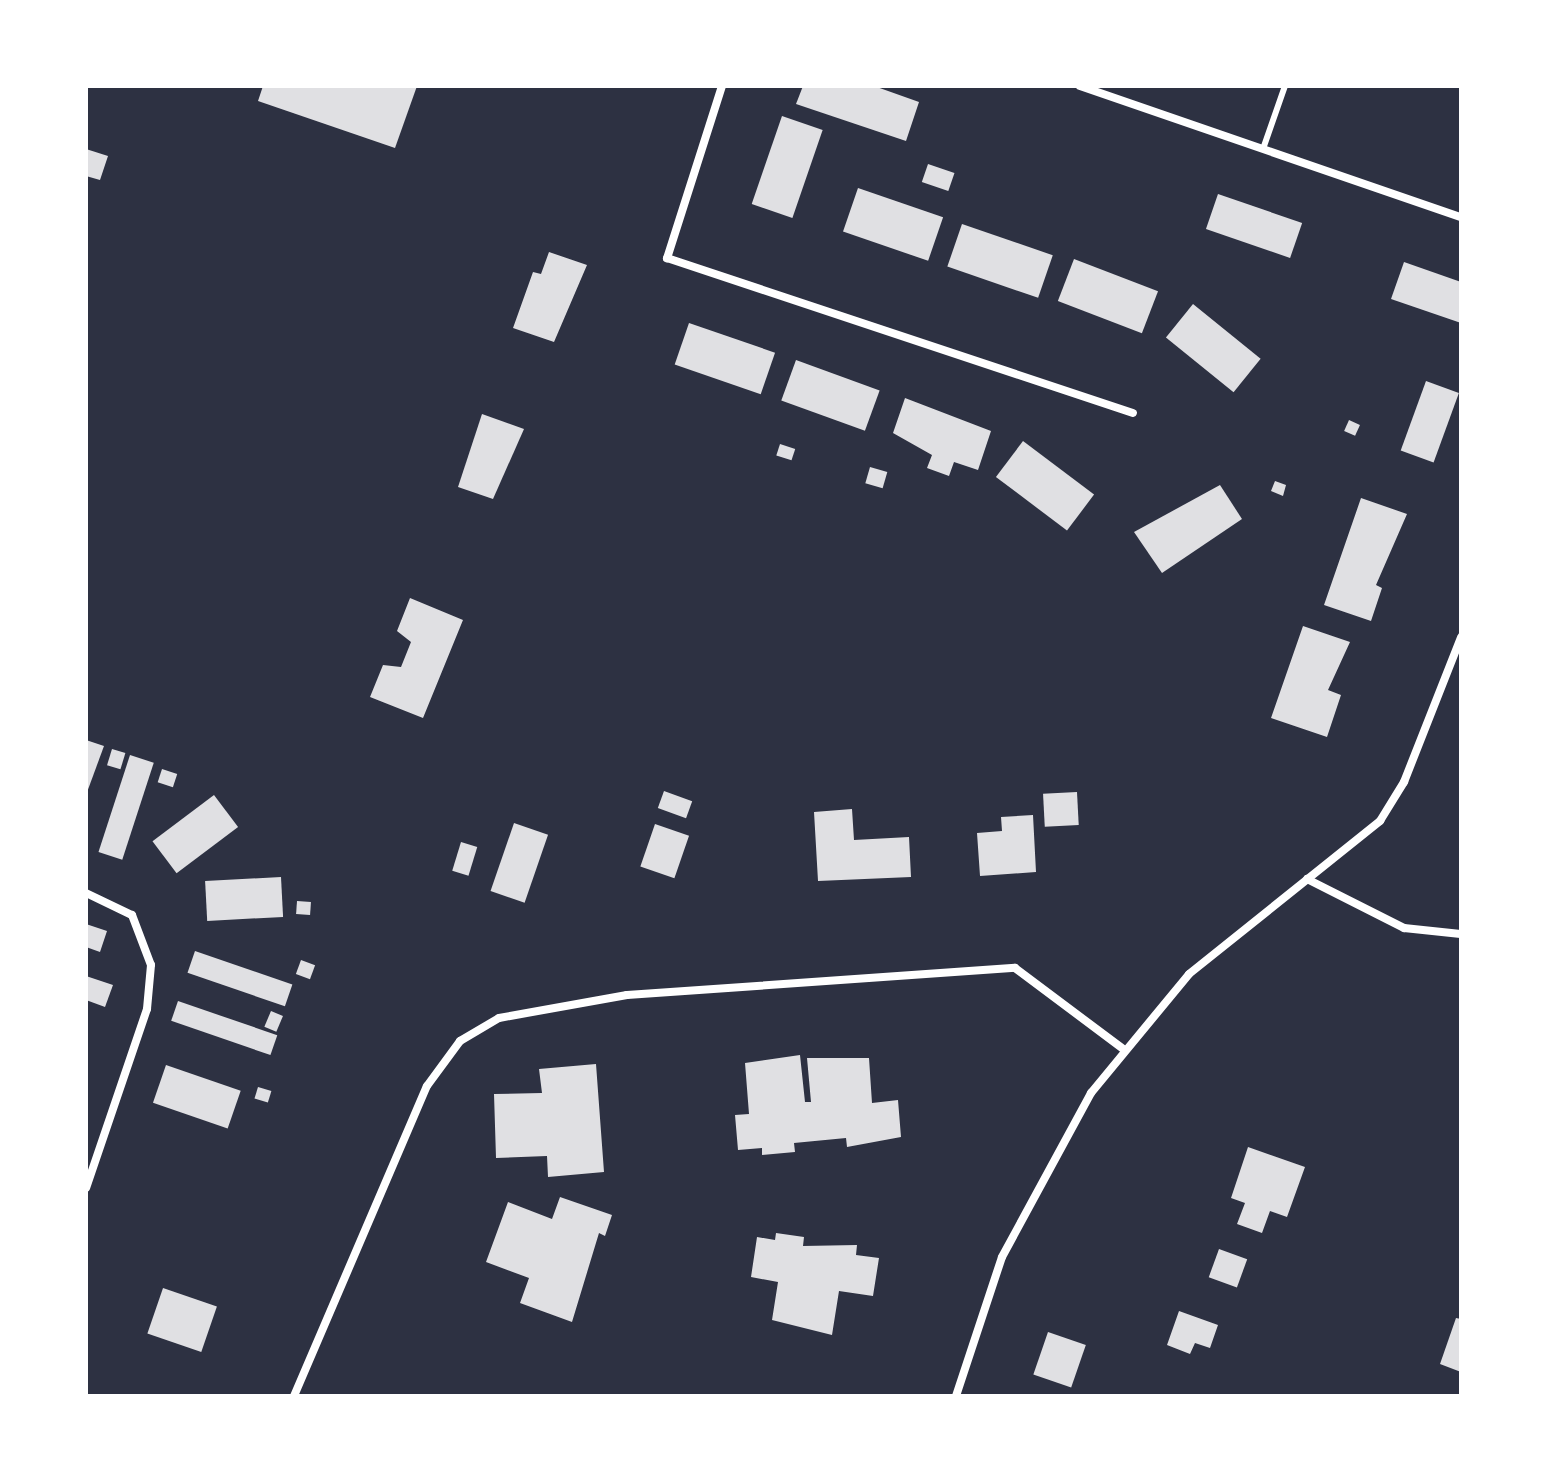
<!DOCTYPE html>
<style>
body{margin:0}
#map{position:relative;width:1547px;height:1482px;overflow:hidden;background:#2d3142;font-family:Raleway,sans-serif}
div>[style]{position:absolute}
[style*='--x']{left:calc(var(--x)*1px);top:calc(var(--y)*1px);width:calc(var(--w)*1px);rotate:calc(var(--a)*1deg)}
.building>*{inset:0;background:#e0e0e3;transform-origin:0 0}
.service>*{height:6px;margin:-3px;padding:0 3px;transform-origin:3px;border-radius:3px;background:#fff}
.minor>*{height:8px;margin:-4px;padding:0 4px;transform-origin:4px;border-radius:4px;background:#fff}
span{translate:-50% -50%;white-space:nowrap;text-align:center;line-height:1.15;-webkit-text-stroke:6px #fff;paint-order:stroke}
.frame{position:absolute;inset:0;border:88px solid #fff;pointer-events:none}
</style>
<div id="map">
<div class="building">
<i style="clip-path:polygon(263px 86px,417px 86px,395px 148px,258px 101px)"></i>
<i style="clip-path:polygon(803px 86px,874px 86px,919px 102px,906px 141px,796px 104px)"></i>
<i style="left:782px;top:116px;width:43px;height:93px;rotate:19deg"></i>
<i style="clip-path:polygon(86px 149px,108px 156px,100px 180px,86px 176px)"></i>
<i style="left:928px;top:164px;width:28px;height:19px;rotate:19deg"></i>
<i style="left:858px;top:188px;width:90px;height:46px;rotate:19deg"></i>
<i style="left:1218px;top:194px;width:89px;height:37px;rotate:19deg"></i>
<i style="left:962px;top:224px;width:96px;height:45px;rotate:19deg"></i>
<i style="clip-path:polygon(549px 252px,587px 265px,554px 342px,513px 328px,533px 272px,541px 274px)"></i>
<i style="left:1074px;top:259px;width:90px;height:45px;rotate:21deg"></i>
<i style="clip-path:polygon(1404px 262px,1461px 282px,1461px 323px,1391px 299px)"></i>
<i style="left:1193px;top:304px;width:87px;height:43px;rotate:39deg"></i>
<i style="left:689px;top:323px;width:91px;height:44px;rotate:19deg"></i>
<i style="left:796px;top:360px;width:89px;height:43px;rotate:20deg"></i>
<i style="left:1426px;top:381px;width:35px;height:74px;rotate:20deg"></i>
<i style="clip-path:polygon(905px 398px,991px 431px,978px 470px,954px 462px,949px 476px,927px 468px,932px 455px,893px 433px)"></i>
<i style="clip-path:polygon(482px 414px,524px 429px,493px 499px,458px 487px)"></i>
<i style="left:1349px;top:420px;width:12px;height:12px;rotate:24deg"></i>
<i style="left:1023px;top:441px;width:89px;height:45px;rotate:37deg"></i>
<i style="left:780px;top:444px;width:16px;height:12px;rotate:18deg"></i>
<i style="left:870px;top:467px;width:18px;height:17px;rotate:16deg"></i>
<i style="clip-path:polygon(1275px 481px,1286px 485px,1283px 496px,1271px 491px)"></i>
<i style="clip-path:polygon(1220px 485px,1242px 519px,1162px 573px,1134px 532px)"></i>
<i style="clip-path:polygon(1361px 498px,1407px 514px,1376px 585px,1382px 588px,1371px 621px,1324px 605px)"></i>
<i style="clip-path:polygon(410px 598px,463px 620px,423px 718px,370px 697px,383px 665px,401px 667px,411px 642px,397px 631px)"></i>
<i style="clip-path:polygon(1303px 626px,1350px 642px,1328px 690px,1341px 695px,1327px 737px,1271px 718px)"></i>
<i style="clip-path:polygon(86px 740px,104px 746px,86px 795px)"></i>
<i style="left:112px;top:749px;width:14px;height:17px;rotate:17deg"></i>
<i style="left:130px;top:755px;width:25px;height:102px;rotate:18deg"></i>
<i style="left:162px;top:769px;width:16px;height:14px;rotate:18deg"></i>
<i style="left:664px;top:791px;width:30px;height:18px;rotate:20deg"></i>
<i style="left:1077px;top:792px;width:33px;height:34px;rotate:87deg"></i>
<i style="left:214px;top:795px;width:40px;height:77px;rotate:53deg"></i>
<i style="clip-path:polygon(852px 809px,854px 840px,909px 837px,911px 877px,818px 881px,814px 812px)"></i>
<i style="clip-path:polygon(1033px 815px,1036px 872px,980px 876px,977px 833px,1002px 831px,1001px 817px)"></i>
<i style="left:514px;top:823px;width:36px;height:72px;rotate:19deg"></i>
<i style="left:655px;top:824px;width:36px;height:45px;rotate:19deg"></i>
<i style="left:461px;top:842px;width:17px;height:30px;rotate:17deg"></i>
<i style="left:281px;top:877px;width:40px;height:76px;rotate:87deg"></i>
<i style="left:297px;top:901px;width:14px;height:13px;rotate:4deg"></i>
<i style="clip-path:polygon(86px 924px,107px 931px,100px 952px,86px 947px)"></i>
<i style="left:195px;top:951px;width:103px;height:23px;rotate:19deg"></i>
<i style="left:301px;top:960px;width:15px;height:15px;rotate:20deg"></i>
<i style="clip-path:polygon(86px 976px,113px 985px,105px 1007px,86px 1000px)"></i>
<i style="left:178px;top:1001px;width:105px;height:21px;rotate:19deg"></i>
<i style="left:271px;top:1011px;width:13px;height:17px;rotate:23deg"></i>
<i style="clip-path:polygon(800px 1055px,805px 1102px,811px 1102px,807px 1058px,869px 1058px,872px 1103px,898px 1100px,901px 1137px,847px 1147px,846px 1138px,794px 1143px,795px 1152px,762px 1155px,762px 1148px,738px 1150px,735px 1115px,749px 1114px,745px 1063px)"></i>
<i style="clip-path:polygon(596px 1064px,604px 1172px,548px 1177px,547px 1156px,496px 1158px,494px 1094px,542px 1093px,539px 1069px)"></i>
<i style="left:166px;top:1065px;width:79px;height:40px;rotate:19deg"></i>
<i style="left:258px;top:1087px;width:14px;height:12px;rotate:17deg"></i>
<i style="clip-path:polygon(1248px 1147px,1305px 1167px,1287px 1217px,1270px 1211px,1262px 1233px,1237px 1224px,1245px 1203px,1231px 1198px)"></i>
<i style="clip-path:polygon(560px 1197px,612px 1215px,605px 1236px,599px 1233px,572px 1322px,520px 1303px,529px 1278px,486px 1262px,508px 1202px,552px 1219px)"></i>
<i style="clip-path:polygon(776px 1233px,804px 1237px,803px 1246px,857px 1245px,856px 1255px,879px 1258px,873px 1296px,839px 1291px,832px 1335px,772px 1320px,778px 1282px,751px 1277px,757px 1237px,775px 1240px)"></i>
<i style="left:1219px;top:1249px;width:30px;height:30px;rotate:20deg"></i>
<i style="left:163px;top:1288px;width:57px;height:48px;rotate:19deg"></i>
<i style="clip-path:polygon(1179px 1311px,1218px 1325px,1210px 1348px,1195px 1343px,1190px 1354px,1167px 1345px)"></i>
<i style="clip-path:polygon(1456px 1318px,1461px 1319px,1461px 1372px,1440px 1364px)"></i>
<i style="left:1048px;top:1332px;width:40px;height:45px;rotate:19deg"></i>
</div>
<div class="service">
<i style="--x:1263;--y:149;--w:67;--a:-70.8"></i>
</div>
<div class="minor">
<i style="--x:722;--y:86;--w:181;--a:107.7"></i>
<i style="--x:667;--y:258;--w:491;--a:18.4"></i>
<i style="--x:1080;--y:86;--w:403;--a:19"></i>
<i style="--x:1307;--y:879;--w:109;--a:26.8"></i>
<i style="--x:1404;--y:928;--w:57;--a:6"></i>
<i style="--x:86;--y:893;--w:51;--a:25.6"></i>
<i style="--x:132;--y:915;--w:53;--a:69.2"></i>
<i style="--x:151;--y:965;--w:44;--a:95.2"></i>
<i style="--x:147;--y:1009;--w:189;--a:108.8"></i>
<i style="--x:294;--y:1396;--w:337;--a:-66.8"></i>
<i style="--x:427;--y:1086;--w:56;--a:-53.7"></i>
<i style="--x:460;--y:1041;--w:45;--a:-30.5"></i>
<i style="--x:499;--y:1018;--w:130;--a:-10.2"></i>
<i style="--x:627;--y:995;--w:389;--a:-4"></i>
<i style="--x:1015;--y:968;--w:134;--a:36.8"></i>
<i style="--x:956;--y:1396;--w:146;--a:-71.7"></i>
<i style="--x:1002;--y:1257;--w:187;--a:-61.5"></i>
<i style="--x:1091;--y:1093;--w:154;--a:-50.5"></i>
<i style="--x:1189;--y:974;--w:245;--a:-38.7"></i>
<i style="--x:1380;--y:821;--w:46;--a:-58.4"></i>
<i style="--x:1404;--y:782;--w:156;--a:-68.5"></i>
</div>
<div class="frame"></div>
</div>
